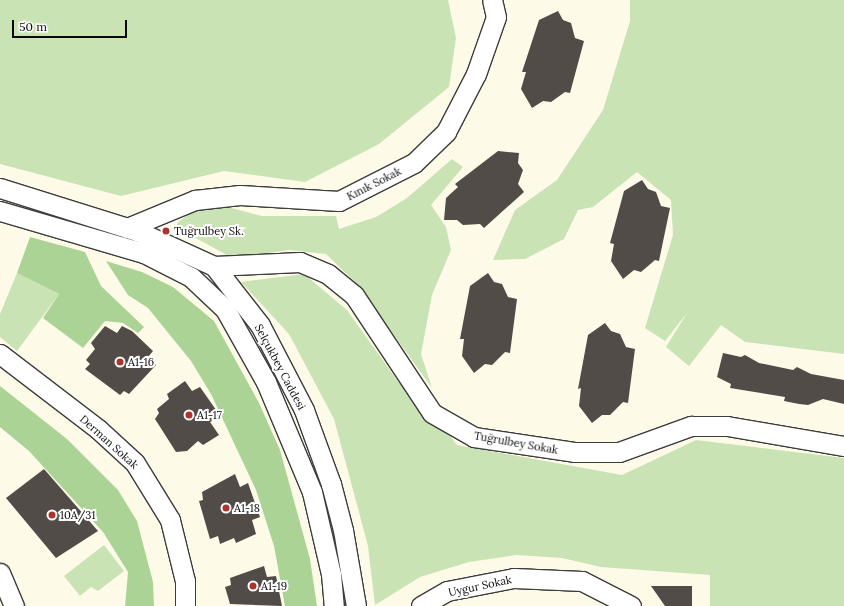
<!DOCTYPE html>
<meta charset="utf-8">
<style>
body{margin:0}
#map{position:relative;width:844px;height:606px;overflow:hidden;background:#fdfbe8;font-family:Lora,serif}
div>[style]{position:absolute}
.green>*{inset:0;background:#c9e3b5}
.forest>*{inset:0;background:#acd396}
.building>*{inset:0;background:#514c47}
.roads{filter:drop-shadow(1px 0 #3c3c3c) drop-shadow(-1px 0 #3c3c3c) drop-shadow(0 1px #3c3c3c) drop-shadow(0 -1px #3c3c3c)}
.minor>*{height:19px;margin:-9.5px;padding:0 9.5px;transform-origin:9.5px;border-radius:9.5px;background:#fff}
.dots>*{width:11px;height:11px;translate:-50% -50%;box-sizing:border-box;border:2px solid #fff;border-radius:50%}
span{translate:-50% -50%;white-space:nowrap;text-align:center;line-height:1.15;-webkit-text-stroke:4px #fff;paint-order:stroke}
.street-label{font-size:11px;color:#090909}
.poi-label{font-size:11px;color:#090909}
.left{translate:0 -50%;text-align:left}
.scale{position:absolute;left:12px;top:20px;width:115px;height:18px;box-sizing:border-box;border:2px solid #090909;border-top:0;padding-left:5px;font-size:12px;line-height:14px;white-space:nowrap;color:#090909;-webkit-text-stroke:3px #fff;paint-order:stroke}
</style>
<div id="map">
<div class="green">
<div style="clip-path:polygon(0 0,448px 0,456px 38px,449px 87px,379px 144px,305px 182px,224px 171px,121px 196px,0 164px)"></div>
<div style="clip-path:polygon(630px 0,844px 0,844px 354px,745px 342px,721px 325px,689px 366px,666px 347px,687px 313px,665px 341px,645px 328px,673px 235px,671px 200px,637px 172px,593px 207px,578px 210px,564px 239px,525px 259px,493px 260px,515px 210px,557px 180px,603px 110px,630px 21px)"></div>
<div style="clip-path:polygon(452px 159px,463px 167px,431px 205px,446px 227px,451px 250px,432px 295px,421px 354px,432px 388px,359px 286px,326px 254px,289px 250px,232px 258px,176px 227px,178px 222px,198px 208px,220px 205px,262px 216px,336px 216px,339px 229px,376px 217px,407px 198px)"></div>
<div style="clip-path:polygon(17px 273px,59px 294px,17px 351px,0 337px,0 314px)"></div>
<div style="clip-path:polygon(304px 274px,347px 310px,399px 383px,402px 371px,457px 445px,622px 475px,696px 440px,844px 458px,844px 606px,710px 606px,710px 575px,601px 567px,562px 558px,516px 555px,469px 562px,420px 577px,375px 605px,368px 546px,334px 419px,289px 334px,241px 282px)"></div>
<div style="clip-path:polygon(104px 545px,124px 571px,98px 591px,91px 587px,80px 596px,64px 576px)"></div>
</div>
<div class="forest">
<div style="clip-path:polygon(30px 237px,85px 252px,101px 286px,144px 327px,138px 333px,123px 323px,105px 321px,83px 348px,43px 318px,59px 294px,17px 273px)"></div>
<div style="clip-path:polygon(106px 261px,142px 272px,173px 287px,214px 321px,259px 403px,280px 450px,310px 559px,317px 606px,285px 606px,274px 546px,256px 490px,211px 394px,191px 361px,148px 308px,128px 295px)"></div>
<div style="clip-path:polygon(0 386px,67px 439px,118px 490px,137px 521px,153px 582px,154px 606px,125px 606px,128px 572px,103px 532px,29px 451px,0 427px)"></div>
</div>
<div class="building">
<div style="clip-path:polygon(558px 11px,563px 20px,571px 23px,575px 38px,584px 41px,570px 93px,565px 92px,551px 102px,543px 101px,532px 108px,521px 89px,526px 72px,522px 72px,539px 20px)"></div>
<div style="clip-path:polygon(498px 151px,519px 153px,518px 163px,523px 170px,518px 184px,524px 192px,484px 228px,480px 224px,463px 225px,457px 220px,444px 220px,446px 198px,458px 187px,455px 184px)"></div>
<div style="clip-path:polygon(642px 180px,648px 189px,656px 192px,661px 206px,670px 208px,659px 261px,655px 260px,641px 272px,634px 270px,623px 279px,611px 261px,614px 244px,610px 243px,624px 191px)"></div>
<div style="clip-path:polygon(488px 273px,494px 282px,502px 284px,508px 297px,517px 299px,510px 353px,505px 352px,492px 365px,485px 364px,474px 373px,462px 356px,464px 339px,460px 339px,470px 286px)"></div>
<div style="clip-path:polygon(605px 323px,611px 331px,620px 334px,626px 347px,635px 349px,628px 403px,623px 402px,610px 415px,602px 415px,592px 423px,579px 406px,581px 388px,578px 389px,588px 335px)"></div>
<div style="clip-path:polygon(105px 326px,117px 333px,122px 326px,132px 331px,153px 351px,148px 357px,156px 365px,129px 394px,124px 391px,120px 395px,85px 369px,90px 364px,86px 360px,95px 349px,91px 343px)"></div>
<div style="clip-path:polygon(723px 353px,741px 357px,745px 355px,759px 363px,793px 370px,797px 367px,811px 374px,844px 380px,844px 404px,823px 399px,808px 405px,799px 404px,784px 401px,785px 397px,730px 388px,731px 384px,717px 377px)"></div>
<div style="clip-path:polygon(185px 381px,192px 391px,200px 387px,221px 417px,210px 422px,219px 435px,203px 445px,198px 441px,187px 451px,176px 452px,155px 419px,159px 413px,157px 409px,169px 399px,167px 394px)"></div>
<div style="clip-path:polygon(44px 469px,98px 531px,56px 558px,6px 498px)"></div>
<div style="clip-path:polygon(235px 474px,240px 487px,248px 483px,260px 517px,252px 520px,256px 534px,236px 543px,234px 538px,220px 544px,218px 536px,210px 539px,199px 501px,203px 500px,202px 492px)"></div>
<div style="clip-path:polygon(264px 566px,267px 577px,276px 576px,282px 606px,230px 604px,225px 587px,231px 585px,230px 578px)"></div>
<div style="clip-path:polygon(651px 586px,692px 586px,692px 606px,665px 606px)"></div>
</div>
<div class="roads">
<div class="minor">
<div style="left:0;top:188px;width:144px;rotate:17.4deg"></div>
<div style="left:137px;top:231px;width:85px;rotate:24.4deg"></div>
<div style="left:214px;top:266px;width:75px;rotate:52.1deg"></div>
<div style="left:260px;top:325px;width:96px;rotate:62.6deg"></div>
<div style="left:304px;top:410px;width:79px;rotate:70deg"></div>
<div style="left:331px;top:484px;width:48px;rotate:75.4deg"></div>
<div style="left:343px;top:530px;width:77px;rotate:80.3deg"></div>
<div style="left:0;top:211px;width:150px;rotate:16.3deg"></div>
<div style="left:144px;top:253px;width:53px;rotate:27.1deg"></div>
<div style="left:191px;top:277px;width:47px;rotate:43.3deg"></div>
<div style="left:225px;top:309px;width:84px;rotate:60.7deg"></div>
<div style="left:266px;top:382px;width:119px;rotate:67.3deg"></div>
<div style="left:312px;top:492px;width:84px;rotate:77deg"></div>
<div style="left:331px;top:574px;width:32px;rotate:85deg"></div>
<div style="left:127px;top:228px;width:74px;rotate:-22.4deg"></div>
<div style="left:195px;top:200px;width:45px;rotate:-6.3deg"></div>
<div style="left:240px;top:195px;width:99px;rotate:3.5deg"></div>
<div style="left:339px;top:201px;width:84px;rotate:-26.9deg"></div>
<div style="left:414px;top:163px;width:45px;rotate:-44.1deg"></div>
<div style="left:446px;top:132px;width:65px;rotate:-62.7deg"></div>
<div style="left:476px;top:74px;width:60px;rotate:-70.7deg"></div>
<div style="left:496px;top:17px;width:17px;rotate:-103deg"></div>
<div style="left:214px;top:266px;width:86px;rotate:-2.7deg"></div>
<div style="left:300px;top:262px;width:30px;rotate:23deg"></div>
<div style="left:328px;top:274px;width:33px;rotate:39deg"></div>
<div style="left:354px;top:295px;width:141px;rotate:56.5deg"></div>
<div style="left:432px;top:413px;width:48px;rotate:29.7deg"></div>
<div style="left:474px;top:437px;width:101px;rotate:8.5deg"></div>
<div style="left:574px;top:452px;width:45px"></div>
<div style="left:619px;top:452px;width:77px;rotate:-19.9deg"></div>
<div style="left:691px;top:426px;width:36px"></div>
<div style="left:727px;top:426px;width:119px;rotate:9.7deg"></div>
<div style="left:0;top:354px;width:123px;rotate:37.4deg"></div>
<div style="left:98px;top:429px;width:50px;rotate:42.6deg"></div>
<div style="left:135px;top:463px;width:67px;rotate:58.4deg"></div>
<div style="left:170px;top:520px;width:63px;rotate:76.2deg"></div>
<div style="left:185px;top:581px;width:25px;rotate:90deg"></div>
<div style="left:0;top:573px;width:36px;rotate:67deg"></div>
<div style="left:421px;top:606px;width:30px;rotate:-30deg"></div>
<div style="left:447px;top:591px;width:68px;rotate:-11deg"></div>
<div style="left:514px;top:578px;width:68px;rotate:2.5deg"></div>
<div style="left:582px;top:581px;width:55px;rotate:27deg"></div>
</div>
</div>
<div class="dots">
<div style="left:166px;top:231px;background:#ac342f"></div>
<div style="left:120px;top:362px;background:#ac342f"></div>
<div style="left:189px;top:415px;background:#ac342f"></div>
<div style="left:226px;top:508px;background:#ac342f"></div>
<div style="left:52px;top:515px;background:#ac342f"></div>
<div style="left:253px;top:586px;background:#ac342f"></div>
</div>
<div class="street-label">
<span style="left:374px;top:184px;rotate:-27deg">Kınık Sokak</span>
<span style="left:280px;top:367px;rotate:62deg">Selçukbey Caddesi</span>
<span style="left:109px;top:442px;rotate:42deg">Derman Sokak</span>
<span style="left:516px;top:443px;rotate:10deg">Tuğrulbey Sokak</span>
<span style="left:480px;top:586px;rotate:-12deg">Uygur Sokak</span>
</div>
<div class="poi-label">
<span class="left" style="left:174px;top:231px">Tuğrulbey Sk.</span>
<span class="left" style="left:128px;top:362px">A1-16</span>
<span class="left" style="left:197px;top:415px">A1-17</span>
<span class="left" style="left:234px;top:508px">A1-18</span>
<span class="left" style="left:60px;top:515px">10A/31</span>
<span class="left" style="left:261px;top:586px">A1-19</span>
</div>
<div class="scale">50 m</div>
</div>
